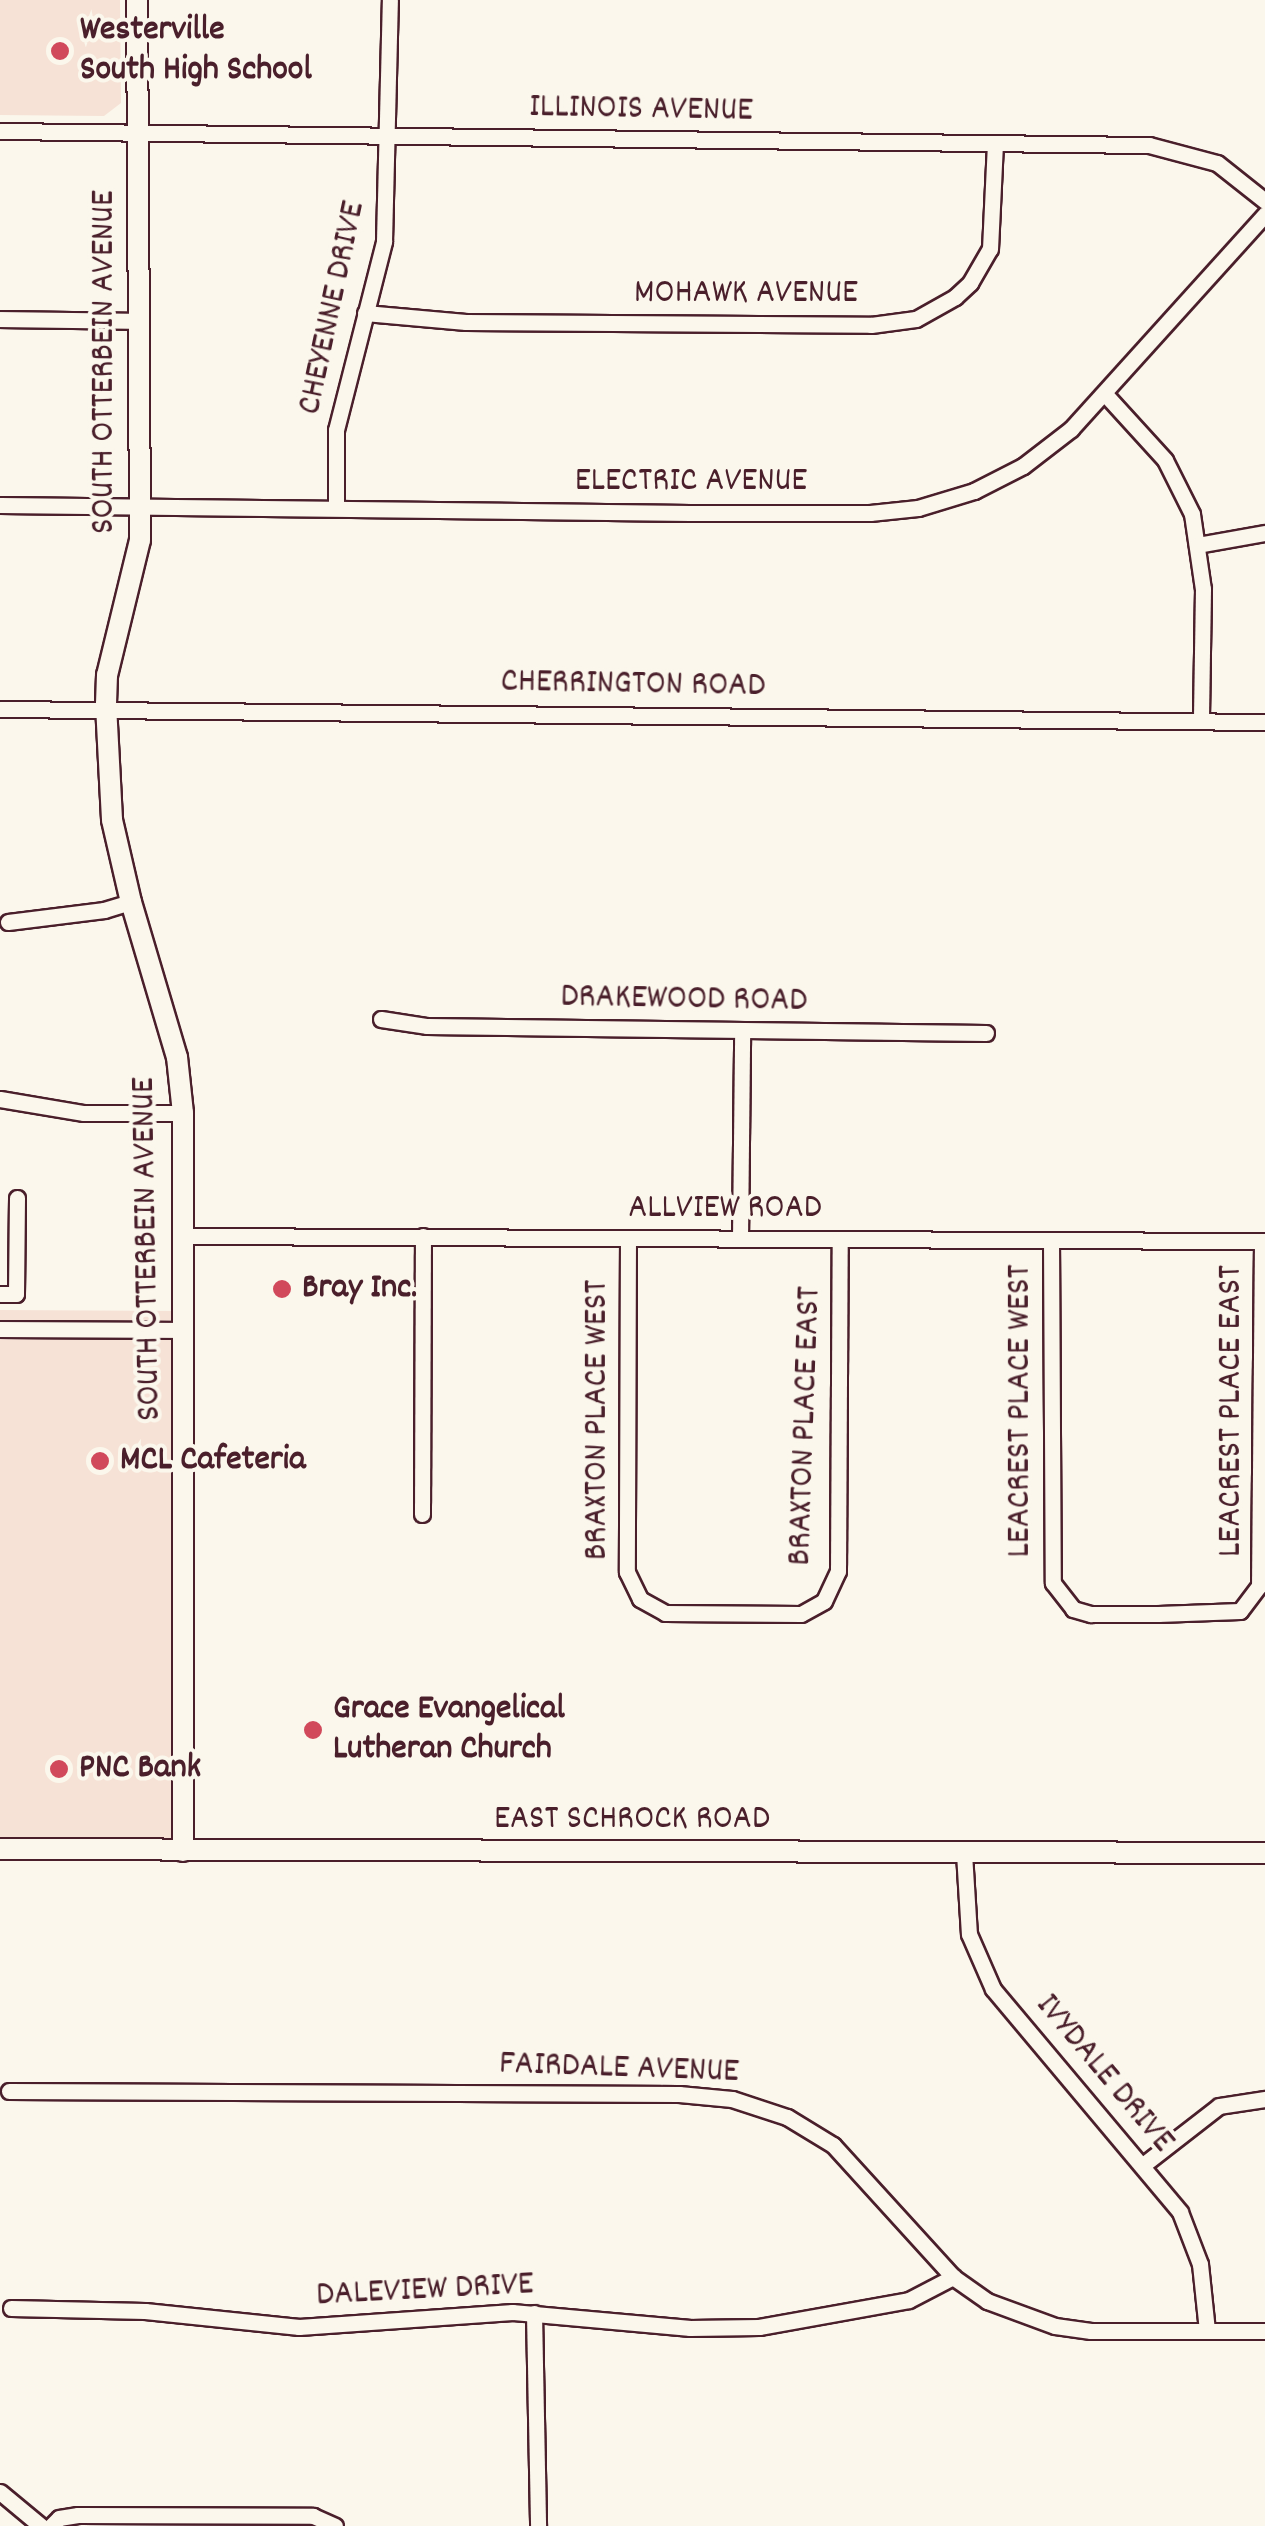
<!DOCTYPE html>
<style>
body{margin:0}
#map{position:relative;width:1265px;height:2526px;overflow:hidden;background:#fbf7ec;font-family:Dekko,sans-serif}
div>[style]{position:absolute}
.built>*{inset:0;background:#f6e2d6}
.roads{filter:drop-shadow(2px 0 #4a1f2b) drop-shadow(-2px 0 #4a1f2b) drop-shadow(0 2px #4a1f2b) drop-shadow(0 -2px #4a1f2b)}
.street>*{height:15px;margin:-7.5px;padding:0 7.5px;transform-origin:7.5px;border-radius:7.5px;background:#fbf7ec}
.secondary>*{height:20px;margin:-10px;padding:0 10px;transform-origin:10px;border-radius:10px;background:#fbf7ec}
.dots>*{width:28px;height:28px;translate:-50% -50%;box-sizing:border-box;border:5px solid #fbf7ec;border-radius:50%}
span{translate:-50% -50%;white-space:nowrap;text-align:center;line-height:1.15;-webkit-text-stroke:8px #fbf7ec;paint-order:stroke}
.poi-label{font-size:35px;color:#4a1f2b;font-weight:700}
.left{translate:0 -50%;text-align:left}
.street-label{font-size:35px;color:#4a1f2b}
</style>
<div id="map">
<div class="built">
<div style="clip-path:polygon(0 0,120px 0,121px 103px,104px 116px,0 115px)"></div>
<div style="clip-path:polygon(0 1310px,184px 1311px,183px 1851px,0 1849px)"></div>
</div>
<div class="roads">
<div class="street">
<div style="left:0;top:131px;width:1149px;rotate:0.7deg"></div>
<div style="left:1149px;top:145px;width:70px;rotate:14.8deg"></div>
<div style="left:1217px;top:163px;width:61px;rotate:38.4deg"></div>
<div style="left:365px;top:313px;width:101px;rotate:5.1deg"></div>
<div style="left:466px;top:322px;width:405px;rotate:0.4deg"></div>
<div style="left:871px;top:325px;width:45px;rotate:-7.6deg"></div>
<div style="left:916px;top:319px;width:45px;rotate:-29.4deg"></div>
<div style="left:955px;top:297px;width:21px;rotate:-43deg"></div>
<div style="left:970px;top:283px;width:39px;rotate:-60deg"></div>
<div style="left:990px;top:249px;width:105px;rotate:-87.3deg"></div>
<div style="left:0;top:319px;width:139px;rotate:0.8deg"></div>
<div style="left:1105px;top:394px;width:89px;rotate:47.7deg"></div>
<div style="left:1165px;top:460px;width:60px;rotate:63.4deg"></div>
<div style="left:1192px;top:514px;width:76px;rotate:81.7deg"></div>
<div style="left:1203px;top:589px;width:132px;rotate:90.9deg"></div>
<div style="left:0;top:505px;width:690px;rotate:0.66deg"></div>
<div style="left:690px;top:513px;width:180px"></div>
<div style="left:870px;top:513px;width:48px;rotate:-5.9deg"></div>
<div style="left:918px;top:508px;width:59px;rotate:-16.9deg"></div>
<div style="left:974px;top:491px;width:55px;rotate:-27deg"></div>
<div style="left:1023px;top:466px;width:61px;rotate:-37.6deg"></div>
<div style="left:1071px;top:429px;width:290px;rotate:-47.9deg"></div>
<div style="left:336px;top:508px;width:78px;rotate:-90deg"></div>
<div style="left:336px;top:430px;width:195px;rotate:-75.7deg"></div>
<div style="left:384px;top:241px;width:241px;rotate:-88.6deg"></div>
<div style="left:1197px;top:545px;width:69px;rotate:-10deg"></div>
<div style="left:0;top:709px;width:1265px;rotate:0.59deg"></div>
<div style="left:8px;top:922px;width:97px;rotate:-7.1deg"></div>
<div style="left:104px;top:910px;width:28px;rotate:-17deg"></div>
<div style="left:381px;top:1019px;width:47px;rotate:8.7deg"></div>
<div style="left:427px;top:1026px;width:559px;rotate:0.72deg"></div>
<div style="left:0;top:1099px;width:85px;rotate:9.5deg"></div>
<div style="left:84px;top:1113px;width:99px"></div>
<div style="left:185px;top:1236px;width:1080px;rotate:0.27deg"></div>
<div style="left:628px;top:1238px;width:334px;rotate:90.2deg"></div>
<div style="left:627px;top:1572px;width:30px;rotate:64deg"></div>
<div style="left:640px;top:1599px;width:29px;rotate:29deg"></div>
<div style="left:665px;top:1613px;width:136px;rotate:0.4deg"></div>
<div style="left:801px;top:1614px;width:26px;rotate:-29deg"></div>
<div style="left:824px;top:1601px;width:33px;rotate:-65deg"></div>
<div style="left:838px;top:1571px;width:331px;rotate:-89.7deg"></div>
<div style="left:740px;top:1239px;width:208px;rotate:-89.4deg"></div>
<div style="left:1051px;top:1240px;width:343px;rotate:89.7deg"></div>
<div style="left:1053px;top:1583px;width:33px;rotate:52deg"></div>
<div style="left:1073px;top:1609px;width:19px;rotate:16deg"></div>
<div style="left:1091px;top:1614px;width:67px"></div>
<div style="left:1158px;top:1614px;width:82px;rotate:-2.1deg"></div>
<div style="left:1240px;top:1611px;width:31px;rotate:-53deg"></div>
<div style="left:1259px;top:1586px;width:345px;rotate:-89.5deg"></div>
<div style="left:0;top:1294px;width:16px"></div>
<div style="left:16px;top:1294px;width:96px;rotate:-89.4deg"></div>
<div style="left:0;top:1329px;width:183px;rotate:0.3deg"></div>
<div style="left:422px;top:1514px;width:278px;rotate:-89.8deg"></div>
<div style="left:964px;top:1853px;width:81px;rotate:86.5deg"></div>
<div style="left:969px;top:1934px;width:60px;rotate:66.4deg"></div>
<div style="left:993px;top:1989px;width:291px;rotate:50deg"></div>
<div style="left:1180px;top:2212px;width:56px;rotate:69deg"></div>
<div style="left:1200px;top:2264px;width:67px;rotate:84deg"></div>
<div style="left:9px;top:2091px;width:670px;rotate:0.26deg"></div>
<div style="left:679px;top:2094px;width:53px;rotate:5.4deg"></div>
<div style="left:732px;top:2099px;width:58px;rotate:18.1deg"></div>
<div style="left:787px;top:2117px;width:54px;rotate:31.3deg"></div>
<div style="left:833px;top:2145px;width:178px;rotate:47.7deg"></div>
<div style="left:953px;top:2277px;width:42px;rotate:35.2deg"></div>
<div style="left:987px;top:2301px;width:72px;rotate:20.2deg"></div>
<div style="left:1055px;top:2326px;width:36px;rotate:8deg"></div>
<div style="left:1091px;top:2331px;width:174px"></div>
<div style="left:1143px;top:2165px;width:96px;rotate:-37.8deg"></div>
<div style="left:1219px;top:2106px;width:47px;rotate:-8.7deg"></div>
<div style="left:11px;top:2308px;width:134px;rotate:1.3deg"></div>
<div style="left:145px;top:2311px;width:155px;rotate:5.9deg"></div>
<div style="left:299px;top:2327px;width:214px;rotate:-4deg"></div>
<div style="left:512px;top:2312px;width:179px;rotate:5.1deg"></div>
<div style="left:690px;top:2328px;width:69px;rotate:-0.8deg"></div>
<div style="left:759px;top:2327px;width:152px;rotate:-10.2deg"></div>
<div style="left:909px;top:2300px;width:50px;rotate:-27.6deg"></div>
<div style="left:534px;top:2313px;width:213px;rotate:88.9deg"></div>
<div style="left:0;top:2492px;width:53px;rotate:39.7deg"></div>
<div style="left:51px;top:2526px;width:11px;rotate:-45deg"></div>
<div style="left:59px;top:2518px;width:19px;rotate:-9deg"></div>
<div style="left:78px;top:2515px;width:235px;rotate:0.2deg"></div>
<div style="left:313px;top:2516px;width:24px;rotate:24deg"></div>
</div>
<div class="secondary">
<div style="left:137px;top:0;width:540px;rotate:89.68deg"></div>
<div style="left:140px;top:540px;width:139px;rotate:103.7deg"></div>
<div style="left:107px;top:675px;width:30px;rotate:92deg"></div>
<div style="left:106px;top:705px;width:115px;rotate:87deg"></div>
<div style="left:112px;top:820px;width:84px;rotate:77deg"></div>
<div style="left:131px;top:902px;width:162px;rotate:73.5deg"></div>
<div style="left:177px;top:1057px;width:56px;rotate:83.9deg"></div>
<div style="left:183px;top:1113px;width:738px;rotate:90deg"></div>
<div style="left:0;top:1849px;width:1265px;rotate:0.18deg"></div>
</div>
</div>
<div class="dots">
<div style="left:60px;top:51px;background:#d1495b"></div>
<div style="left:282px;top:1289px;background:#d1495b"></div>
<div style="left:100px;top:1461px;background:#d1495b"></div>
<div style="left:313px;top:1730px;background:#d1495b"></div>
<div style="left:59px;top:1769px;background:#d1495b"></div>
</div>
<div class="poi-label">
<span class="left" style="left:80px;top:51px">Westerville<br>South High School</span>
<span class="left" style="left:302px;top:1289px">Bray Inc.</span>
<span class="left" style="left:120px;top:1461px">MCL Cafeteria</span>
<span class="left" style="left:333px;top:1730px">Grace Evangelical<br>Lutheran Church</span>
<span class="left" style="left:79px;top:1769px">PNC Bank</span>
</div>
<div class="street-label">
<span style="left:641px;top:110px;rotate:1deg">ILLINOIS AVENUE</span>
<span style="left:746px;top:294px">MOHAWK AVENUE</span>
<span style="left:333px;top:308px;rotate:-78deg">CHEYENNE DRIVE</span>
<span style="left:105px;top:362px;rotate:-90deg">SOUTH OTTERBEIN AVENUE</span>
<span style="left:691px;top:482px">ELECTRIC AVENUE</span>
<span style="left:633px;top:685px;rotate:1deg">CHERRINGTON ROAD</span>
<span style="left:684px;top:1000px;rotate:1deg">DRAKEWOOD ROAD</span>
<span style="left:725px;top:1209px">ALLVIEW ROAD</span>
<span style="left:148px;top:1249px;rotate:-91deg">SOUTH OTTERBEIN AVENUE</span>
<span style="left:1021px;top:1411px;rotate:-90deg">LEACREST PLACE WEST</span>
<span style="left:1232px;top:1411px;rotate:-90deg">LEACREST PLACE EAST</span>
<span style="left:598px;top:1420px;rotate:-90deg">BRAXTON PLACE WEST</span>
<span style="left:806px;top:1426px;rotate:-88deg">BRAXTON PLACE EAST</span>
<span style="left:632px;top:1820px">EAST SCHROCK ROAD</span>
<span style="left:619px;top:2069px;rotate:2deg">FAIRDALE AVENUE</span>
<span style="left:1104px;top:2074px;rotate:50deg">IVYDALE DRIVE</span>
<span style="left:425px;top:2291px;rotate:-3deg">DALEVIEW DRIVE</span>
</div>
</div>
